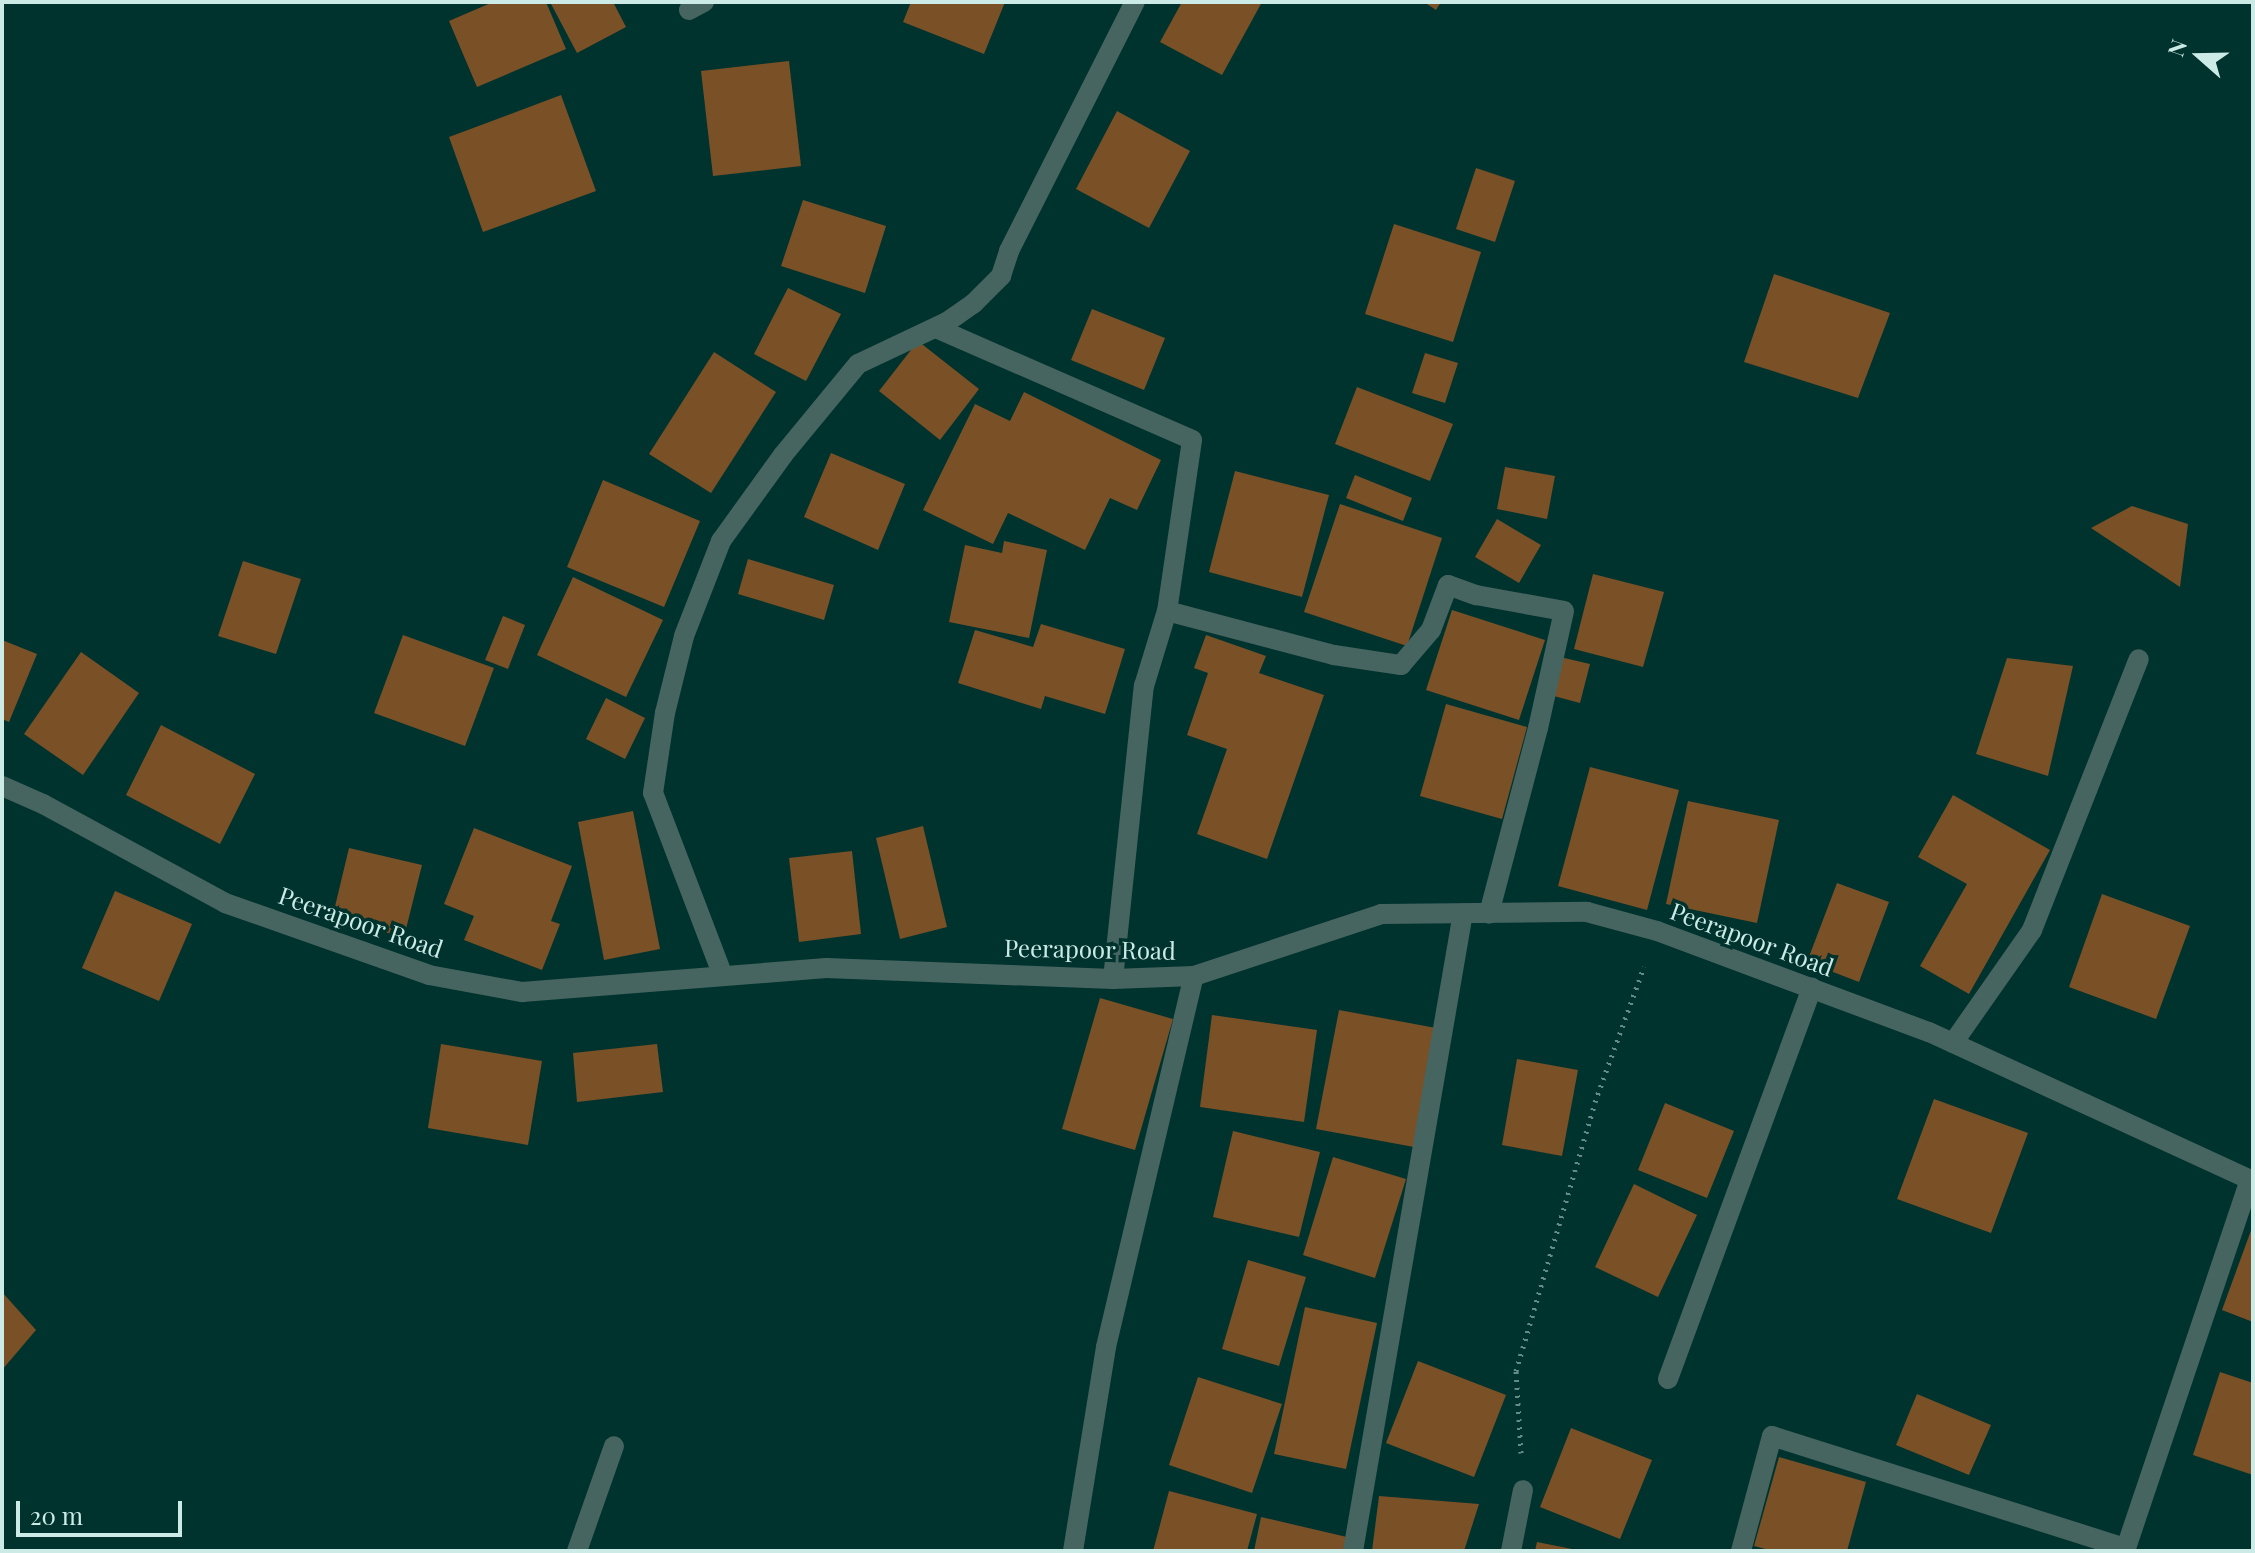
<!DOCTYPE html>
<style>
body{margin:0}
#map{position:relative;width:2255px;height:1553px;overflow:hidden;background:#00332e;font-family:"Playfair Display",serif}
div>[style]{position:absolute}
.building>*{inset:0;background:#7a5026}
.path>*{height:5px;margin-top:-2.5px;transform-origin:0;background:repeating-linear-gradient(90deg,#658d88 0 2px,transparent 0 8px)}
.minor>*{height:20px;margin:-10px;padding:0 10px;transform-origin:10px;border-radius:10px;background:#476560}
span{translate:-50% -50%;white-space:nowrap;text-align:center;line-height:1.15;-webkit-text-stroke:7px #00332e;paint-order:stroke}
.street-label{font-size:24px;color:#cdebe6}
.frame{position:absolute;inset:0;border:4px solid #cdebe6;pointer-events:none}
.north{position:absolute;left:2159px;top:16px;width:80px;height:80px;-webkit-text-stroke:6px #00332e;paint-order:stroke;rotate:290deg;font-size:22px;font-weight:700;line-height:32px;text-align:center;color:#cdebe6}
.north::after{content:'';display:block;margin:auto;width:28px;height:36px;background:#cdebe6;clip-path:polygon(50% 0,100% 100%,50% 72%,0 100%)}
.scale{position:absolute;left:16px;top:1501px;width:166px;height:36px;box-sizing:border-box;border:4px solid #cdebe6;border-top:0;padding-left:10px;font-size:24px;line-height:28px;white-space:nowrap;color:#cdebe6;-webkit-text-stroke:6px #00332e;paint-order:stroke}
</style>
<div id="map">
<div class="building">
<div style="clip-path:polygon(493px 2px,546px 2px,566px 49px,477px 87px,449px 21px)"></div>
<div style="clip-path:polygon(550px 2px,613px 2px,626px 27px,577px 53px)"></div>
<div style="clip-path:polygon(911px 2px,1005px 2px,984px 54px,903px 22px)"></div>
<div style="clip-path:polygon(1182px 2px,1262px 2px,1222px 75px,1160px 42px)"></div>
<div style="clip-path:polygon(1424px 2px,1441px 2px,1436px 10px)"></div>
<div style="clip-path:polygon(789px 61px,801px 166px,713px 176px,701px 71px)"></div>
<div style="clip-path:polygon(561px 95px,596px 191px,483px 232px,449px 137px)"></div>
<div style="clip-path:polygon(1117px 111px,1190px 151px,1149px 228px,1076px 189px)"></div>
<div style="clip-path:polygon(1476px 168px,1515px 181px,1495px 242px,1456px 229px)"></div>
<div style="clip-path:polygon(803px 200px,886px 226px,865px 293px,781px 266px)"></div>
<div style="clip-path:polygon(1394px 224px,1481px 252px,1453px 342px,1365px 314px)"></div>
<div style="clip-path:polygon(1774px 274px,1890px 313px,1858px 398px,1744px 362px)"></div>
<div style="clip-path:polygon(788px 288px,841px 314px,806px 381px,754px 354px)"></div>
<div style="clip-path:polygon(1092px 309px,1165px 338px,1144px 390px,1071px 360px)"></div>
<div style="clip-path:polygon(918px 341px,979px 389px,940px 440px,879px 391px)"></div>
<div style="clip-path:polygon(714px 352px,776px 392px,711px 493px,649px 454px)"></div>
<div style="clip-path:polygon(1425px 353px,1458px 363px,1445px 403px,1412px 393px)"></div>
<div style="clip-path:polygon(1357px 387px,1453px 424px,1430px 481px,1335px 444px)"></div>
<div style="clip-path:polygon(1024px 392px,1161px 460px,1137px 510px,1110px 498px,1085px 550px,1008px 513px,993px 544px,923px 510px,975px 404px,1010px 421px)"></div>
<div style="clip-path:polygon(831px 453px,905px 484px,878px 550px,804px 517px)"></div>
<div style="clip-path:polygon(1505px 467px,1555px 476px,1547px 519px,1497px 509px)"></div>
<div style="clip-path:polygon(1235px 471px,1329px 495px,1302px 597px,1209px 572px)"></div>
<div style="clip-path:polygon(1355px 475px,1412px 498px,1403px 521px,1346px 498px)"></div>
<div style="clip-path:polygon(603px 480px,700px 521px,664px 607px,567px 567px)"></div>
<div style="clip-path:polygon(1340px 504px,1442px 538px,1407px 646px,1304px 612px)"></div>
<div style="clip-path:polygon(2132px 506px,2188px 524px,2180px 587px,2091px 528px)"></div>
<div style="clip-path:polygon(1497px 519px,1541px 545px,1519px 583px,1475px 557px)"></div>
<div style="clip-path:polygon(1004px 541px,1047px 550px,1029px 638px,949px 622px,965px 545px,1002px 553px)"></div>
<div style="clip-path:polygon(748px 559px,834px 585px,824px 620px,738px 594px)"></div>
<div style="clip-path:polygon(243px 561px,301px 579px,276px 654px,218px 636px)"></div>
<div style="clip-path:polygon(1593px 574px,1664px 592px,1643px 667px,1574px 649px)"></div>
<div style="clip-path:polygon(573px 577px,663px 620px,626px 697px,537px 655px)"></div>
<div style="clip-path:polygon(1452px 610px,1545px 640px,1519px 720px,1426px 690px)"></div>
<div style="clip-path:polygon(503px 616px,525px 625px,508px 669px,485px 660px)"></div>
<div style="clip-path:polygon(1041px 624px,1125px 649px,1105px 714px,1045px 696px,1041px 709px,958px 683px,975px 630px,1033px 647px)"></div>
<div style="clip-path:polygon(403px 635px,494px 668px,465px 746px,374px 713px)"></div>
<div style="clip-path:polygon(1206px 635px,1266px 656px,1259px 673px,1324px 695px,1267px 859px,1197px 834px,1227px 749px,1187px 735px,1208px 673px,1194px 668px)"></div>
<div style="clip-path:polygon(2px 640px,37px 654px,9px 722px,2px 719px)"></div>
<div style="clip-path:polygon(81px 652px,139px 693px,83px 775px,24px 734px)"></div>
<div style="clip-path:polygon(1560px 657px,1590px 664px,1580px 703px,1550px 695px)"></div>
<div style="clip-path:polygon(2007px 658px,2073px 666px,2048px 776px,1976px 754px)"></div>
<div style="clip-path:polygon(606px 698px,645px 718px,625px 759px,586px 739px)"></div>
<div style="clip-path:polygon(1446px 704px,1527px 727px,1502px 819px,1420px 796px)"></div>
<div style="clip-path:polygon(161px 725px,255px 774px,220px 844px,126px 795px)"></div>
<div style="clip-path:polygon(1590px 767px,1679px 790px,1647px 910px,1558px 886px)"></div>
<div style="clip-path:polygon(1953px 795px,2050px 850px,1969px 994px,1920px 966px,1967px 884px,1918px 857px)"></div>
<div style="clip-path:polygon(1688px 801px,1779px 820px,1757px 923px,1666px 904px)"></div>
<div style="clip-path:polygon(633px 811px,660px 949px,604px 960px,578px 822px)"></div>
<div style="clip-path:polygon(923px 826px,947px 927px,900px 939px,876px 838px)"></div>
<div style="clip-path:polygon(474px 828px,572px 866px,551px 921px,560px 924px,542px 970px,464px 940px,474px 916px,444px 904px)"></div>
<div style="clip-path:polygon(349px 848px,422px 865px,404px 937px,332px 919px)"></div>
<div style="clip-path:polygon(852px 851px,861px 934px,799px 942px,789px 858px)"></div>
<div style="clip-path:polygon(1837px 883px,1889px 902px,1859px 982px,1807px 962px)"></div>
<div style="clip-path:polygon(115px 891px,192px 924px,159px 1001px,82px 968px)"></div>
<div style="clip-path:polygon(2102px 894px,2190px 926px,2156px 1019px,2069px 987px)"></div>
<div style="clip-path:polygon(1100px 998px,1173px 1019px,1135px 1150px,1062px 1129px)"></div>
<div style="clip-path:polygon(1339px 1010px,1436px 1028px,1414px 1147px,1316px 1129px)"></div>
<div style="clip-path:polygon(1212px 1015px,1317px 1030px,1304px 1122px,1200px 1107px)"></div>
<div style="clip-path:polygon(441px 1044px,542px 1061px,528px 1145px,428px 1128px)"></div>
<div style="clip-path:polygon(657px 1044px,663px 1092px,577px 1102px,573px 1053px)"></div>
<div style="clip-path:polygon(1517px 1059px,1578px 1070px,1562px 1156px,1502px 1145px)"></div>
<div style="clip-path:polygon(1934px 1099px,2028px 1133px,1991px 1233px,1897px 1199px)"></div>
<div style="clip-path:polygon(1665px 1103px,1734px 1131px,1707px 1198px,1638px 1170px)"></div>
<div style="clip-path:polygon(1233px 1131px,1320px 1152px,1299px 1237px,1213px 1217px)"></div>
<div style="clip-path:polygon(1333px 1157px,1406px 1179px,1375px 1278px,1303px 1255px)"></div>
<div style="clip-path:polygon(1634px 1184px,1697px 1215px,1658px 1297px,1595px 1267px)"></div>
<div style="clip-path:polygon(2253px 1225px,2253px 1322px,2222px 1310px)"></div>
<div style="clip-path:polygon(1248px 1260px,1306px 1277px,1279px 1366px,1222px 1349px)"></div>
<div style="clip-path:polygon(2px 1292px,36px 1330px,2px 1370px)"></div>
<div style="clip-path:polygon(1305px 1307px,1377px 1323px,1346px 1469px,1274px 1454px)"></div>
<div style="clip-path:polygon(1418px 1361px,1506px 1395px,1474px 1477px,1386px 1443px)"></div>
<div style="clip-path:polygon(2220px 1372px,2253px 1383px,2253px 1475px,2193px 1455px)"></div>
<div style="clip-path:polygon(1198px 1377px,1282px 1404px,1252px 1493px,1169px 1465px)"></div>
<div style="clip-path:polygon(1917px 1394px,1991px 1425px,1969px 1475px,1896px 1445px)"></div>
<div style="clip-path:polygon(1571px 1428px,1652px 1460px,1620px 1539px,1540px 1507px)"></div>
<div style="clip-path:polygon(1779px 1457px,1866px 1482px,1847px 1551px,1773px 1551px,1754px 1546px)"></div>
<div style="clip-path:polygon(1169px 1491px,1257px 1514px,1247px 1551px,1153px 1551px)"></div>
<div style="clip-path:polygon(1379px 1496px,1479px 1504px,1464px 1551px,1372px 1551px)"></div>
<div style="clip-path:polygon(1261px 1517px,1347px 1537px,1344px 1551px,1254px 1551px)"></div>
<div style="clip-path:polygon(1537px 1542px,1577px 1550px,1576px 1551px,1535px 1551px)"></div>
</div>
<div class="path">
<div style="left:1521px;top:1453px;width:82px;rotate:-93.5deg"></div>
<div style="left:1516px;top:1371px;width:280px;rotate:-73.6deg"></div>
<div style="left:1595px;top:1102px;width:144px;rotate:-70.1deg"></div>
</div>
<div class="minor">
<div style="left:689px;top:10px;width:17px;rotate:-28deg"></div>
<div style="left:936px;top:328px;width:279px;rotate:23.6deg"></div>
<div style="left:1192px;top:440px;width:173px;rotate:98.3deg"></div>
<div style="left:2px;top:786px;width:45px;rotate:23.7deg"></div>
<div style="left:43px;top:804px;width:207px;rotate:28.5deg"></div>
<div style="left:225px;top:903px;width:216px;rotate:19.4deg"></div>
<div style="left:429px;top:975px;width:95px;rotate:10.4deg"></div>
<div style="left:522px;top:992px;width:305px;rotate:-4.5deg"></div>
<div style="left:826px;top:968px;width:287px;rotate:2.2deg"></div>
<div style="left:1113px;top:979px;width:81px;rotate:-2.1deg"></div>
<div style="left:1194px;top:976px;width:197px;rotate:-18.3deg"></div>
<div style="left:1381px;top:914px;width:206px;rotate:-0.6deg"></div>
<div style="left:1587px;top:912px;width:73px;rotate:15.2deg"></div>
<div style="left:1657px;top:931px;width:290px;rotate:20.4deg"></div>
<div style="left:1929px;top:1032px;width:357px;rotate:24.7deg"></div>
<div style="left:723px;top:976px;width:196px;rotate:-110.9deg"></div>
<div style="left:653px;top:793px;width:81px;rotate:-81.5deg"></div>
<div style="left:665px;top:713px;width:79px;rotate:-76.1deg"></div>
<div style="left:684px;top:636px;width:102px;rotate:-68.7deg"></div>
<div style="left:721px;top:541px;width:106px;rotate:-54.2deg"></div>
<div style="left:783px;top:455px;width:118px;rotate:-50.5deg"></div>
<div style="left:858px;top:364px;width:98px;rotate:-25.3deg"></div>
<div style="left:947px;top:322px;width:32px;rotate:-35deg"></div>
<div style="left:973px;top:304px;width:40px;rotate:-45deg"></div>
<div style="left:1001px;top:276px;width:26px;rotate:-72deg"></div>
<div style="left:1009px;top:251px;width:279px;rotate:-63.2deg"></div>
<div style="left:1113px;top:979px;width:295px;rotate:-84deg"></div>
<div style="left:1144px;top:686px;width:78px;rotate:-73deg"></div>
<div style="left:1167px;top:611px;width:173px;rotate:14.8deg"></div>
<div style="left:1334px;top:655px;width:68px;rotate:8.5deg"></div>
<div style="left:1401px;top:665px;width:46px;rotate:-49.4deg"></div>
<div style="left:1431px;top:630px;width:48px;rotate:-69.3deg"></div>
<div style="left:1448px;top:585px;width:30px;rotate:20deg"></div>
<div style="left:1476px;top:595px;width:89px;rotate:10.3deg"></div>
<div style="left:1564px;top:611px;width:120px;rotate:102.5deg"></div>
<div style="left:1538px;top:728px;width:192px;rotate:104.8deg"></div>
<div style="left:1953px;top:1043px;width:138px;rotate:-55deg"></div>
<div style="left:2032px;top:930px;width:291px;rotate:-68.5deg"></div>
<div style="left:1668px;top:1379px;width:417px;rotate:-69.8deg"></div>
<div style="left:577px;top:1551px;width:111px;rotate:-70.6deg"></div>
<div style="left:1073px;top:1551px;width:207px;rotate:-80.8deg"></div>
<div style="left:1106px;top:1347px;width:381px;rotate:-76.7deg"></div>
<div style="left:1353px;top:1551px;width:647px;rotate:-80.22deg"></div>
<div style="left:1511px;top:1551px;width:62px;rotate:-78.9deg"></div>
<div style="left:1741px;top:1551px;width:119px;rotate:-74.9deg"></div>
<div style="left:1772px;top:1436px;width:371px;rotate:17.6deg"></div>
<div style="left:2125px;top:1551px;width:391px;rotate:-71.4deg"></div>
</div>
<div class="street-label">
<span style="left:361px;top:922px;rotate:19deg">Peerapoor Road</span>
<span style="left:1752px;top:939px;rotate:20deg">Peerapoor Road</span>
<span style="left:1090px;top:949px;rotate:1deg">Peerapoor Road</span>
</div>
<div class="frame"></div>
<div class="north">N</div>
<div class="scale">20 m</div>
</div>
